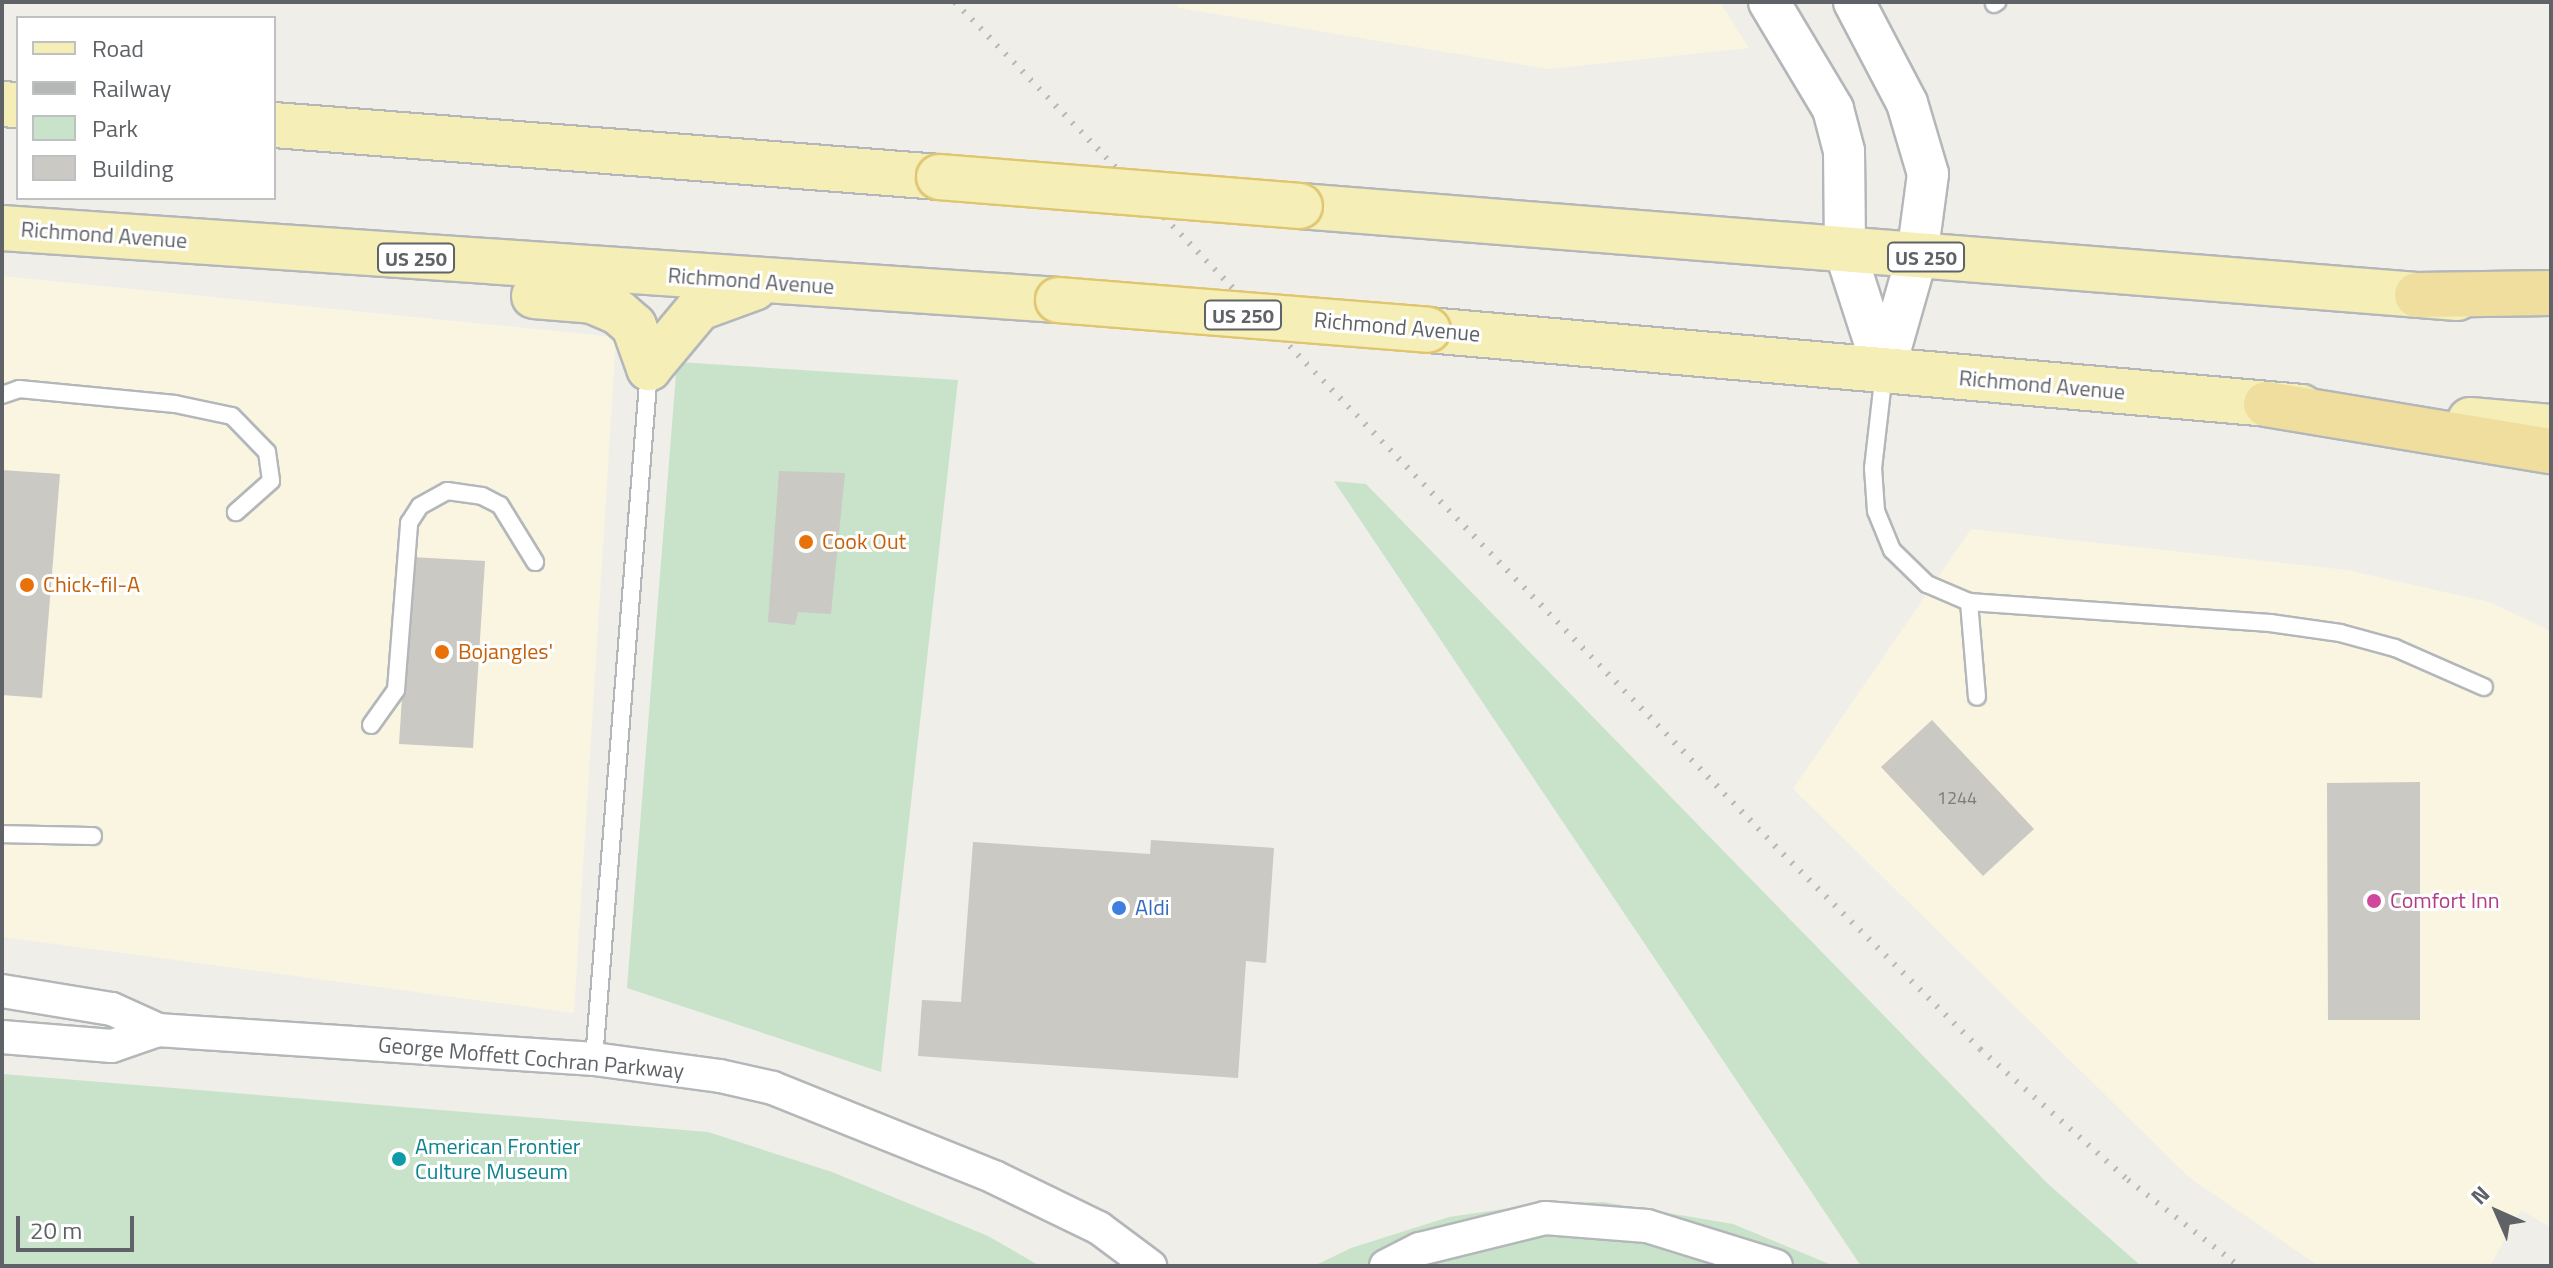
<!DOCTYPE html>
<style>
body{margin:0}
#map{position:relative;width:2553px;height:1268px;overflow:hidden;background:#efeee8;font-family:"Titillium Web",sans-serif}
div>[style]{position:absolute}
.commercial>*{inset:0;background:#faf5e1}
.green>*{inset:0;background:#c8e3c9}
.building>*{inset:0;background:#cbc9c4}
.roads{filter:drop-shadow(2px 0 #b4b7ba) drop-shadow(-2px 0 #b4b7ba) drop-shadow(0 2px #b4b7ba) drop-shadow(0 -2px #b4b7ba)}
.service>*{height:16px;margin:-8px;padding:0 8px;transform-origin:8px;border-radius:8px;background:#fff}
.minor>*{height:32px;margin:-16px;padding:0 16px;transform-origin:16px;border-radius:16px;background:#fff}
.tertiary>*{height:40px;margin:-20px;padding:0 20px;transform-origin:20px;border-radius:20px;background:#fff}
.primary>*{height:44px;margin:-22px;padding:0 22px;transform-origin:22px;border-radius:22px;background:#f5eeb6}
.motorway>*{height:44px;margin:-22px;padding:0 22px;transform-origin:22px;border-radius:22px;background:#f0de9e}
.rail>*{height:6px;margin-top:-3px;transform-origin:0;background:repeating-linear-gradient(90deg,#b5b6b6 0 2px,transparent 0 12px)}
.bridges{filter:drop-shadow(2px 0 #e0c56f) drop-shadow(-2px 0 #e0c56f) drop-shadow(0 2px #e0c56f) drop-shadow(0 -2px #e0c56f)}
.primary-bridge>*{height:44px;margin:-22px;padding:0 22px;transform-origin:22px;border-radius:22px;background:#f5eeb6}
.dots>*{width:22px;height:22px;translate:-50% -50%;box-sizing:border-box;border:4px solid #fff;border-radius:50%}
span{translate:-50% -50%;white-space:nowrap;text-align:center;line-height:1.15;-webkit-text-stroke:6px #fff;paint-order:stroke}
.number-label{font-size:18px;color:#7a7c7e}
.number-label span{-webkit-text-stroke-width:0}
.shield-label span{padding:2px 6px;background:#fff;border:2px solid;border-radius:6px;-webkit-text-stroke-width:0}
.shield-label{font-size:20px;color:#5f6266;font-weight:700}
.street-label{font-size:22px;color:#5f6266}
.food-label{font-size:22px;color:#c56008}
.left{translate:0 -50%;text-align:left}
.hotel-label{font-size:22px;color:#b23c85}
.shop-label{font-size:22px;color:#366cbe}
.culture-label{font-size:22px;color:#0d838f}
.frame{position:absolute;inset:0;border:4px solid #5f6266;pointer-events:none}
.legend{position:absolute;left:16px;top:16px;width:260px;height:184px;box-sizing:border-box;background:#fff;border:2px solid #bfc0c2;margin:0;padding:10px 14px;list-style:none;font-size:24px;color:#5f6266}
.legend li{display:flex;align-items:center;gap:16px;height:40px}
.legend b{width:40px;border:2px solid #bfc0c2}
.north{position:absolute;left:2457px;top:1172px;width:80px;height:80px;-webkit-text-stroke:6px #fff;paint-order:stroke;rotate:315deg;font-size:22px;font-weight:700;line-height:32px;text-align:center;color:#5f6266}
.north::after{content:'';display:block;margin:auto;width:28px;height:36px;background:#5f6266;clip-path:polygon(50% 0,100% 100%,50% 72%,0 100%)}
.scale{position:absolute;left:16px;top:1216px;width:118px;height:36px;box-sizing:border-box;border:4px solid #5f6266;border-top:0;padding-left:10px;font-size:24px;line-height:28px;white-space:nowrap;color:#5f6266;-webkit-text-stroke:6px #fff;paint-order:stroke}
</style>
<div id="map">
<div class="commercial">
<div style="clip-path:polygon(1176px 2px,1720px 2px,1749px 48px,1549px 69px,1179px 8px)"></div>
<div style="clip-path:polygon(2px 276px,616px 337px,574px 1013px,2px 937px)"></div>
<div style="clip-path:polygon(1971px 529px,2347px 570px,2489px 602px,2551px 631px,2551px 1228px,2521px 1210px,2490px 1266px,2319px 1266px,2190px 1178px,1793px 789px)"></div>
</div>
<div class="green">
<div style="clip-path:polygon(677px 362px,958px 380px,881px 1072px,627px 988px)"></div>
<div style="clip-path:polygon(1334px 481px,1366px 484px,2047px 1183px,2141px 1266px,1861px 1266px)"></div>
<div style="clip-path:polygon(2px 1074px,708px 1132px,832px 1172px,988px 1236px,1040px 1266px,2px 1266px)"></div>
<div style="clip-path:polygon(1603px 1202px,1733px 1224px,1834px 1266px,1314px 1266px,1351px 1248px,1449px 1217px,1544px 1203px)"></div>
</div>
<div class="building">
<div style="clip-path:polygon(2px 470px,60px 474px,42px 698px,2px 695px)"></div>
<div style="clip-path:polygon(779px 471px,845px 473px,831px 614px,798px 612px,795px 625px,768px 622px)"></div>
<div style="clip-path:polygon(411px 557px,485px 561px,473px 748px,399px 744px)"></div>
<div style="clip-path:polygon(1932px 720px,2034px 829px,1983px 876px,1881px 767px)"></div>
<div style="clip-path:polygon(2420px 782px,2420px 1020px,2328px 1020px,2327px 783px)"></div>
<div style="clip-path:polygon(1151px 840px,1274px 848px,1266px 963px,1246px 961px,1238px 1078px,918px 1056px,922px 1000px,961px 1002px,973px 842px,1150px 854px)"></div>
</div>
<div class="roads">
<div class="service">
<div style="left:1994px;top:4px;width:4px;rotate:-34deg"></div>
<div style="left:1884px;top:372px;width:97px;rotate:96.5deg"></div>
<div style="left:1873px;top:468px;width:43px;rotate:86deg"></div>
<div style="left:1876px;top:511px;width:42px;rotate:67.7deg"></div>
<div style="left:1892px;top:550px;width:49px;rotate:44.2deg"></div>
<div style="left:1927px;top:584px;width:46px;rotate:23.2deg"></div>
<div style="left:1969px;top:602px;width:302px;rotate:4deg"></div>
<div style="left:2270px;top:623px;width:71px;rotate:8.1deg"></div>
<div style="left:2340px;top:633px;width:57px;rotate:15.3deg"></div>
<div style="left:2395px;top:648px;width:97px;rotate:23.7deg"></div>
<div style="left:2px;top:395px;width:18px;rotate:-19deg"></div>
<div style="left:19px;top:389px;width:157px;rotate:5.5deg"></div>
<div style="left:175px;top:404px;width:58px;rotate:11.9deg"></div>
<div style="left:232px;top:416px;width:50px;rotate:45.8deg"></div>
<div style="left:267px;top:452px;width:29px;rotate:82deg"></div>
<div style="left:271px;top:481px;width:47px;rotate:138.5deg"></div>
<div style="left:1969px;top:602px;width:95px;rotate:85.2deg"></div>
<div style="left:371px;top:725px;width:43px;rotate:-54.5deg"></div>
<div style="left:396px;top:690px;width:168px;rotate:-85.5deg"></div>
<div style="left:409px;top:523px;width:20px;rotate:-57deg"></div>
<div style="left:420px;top:506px;width:31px;rotate:-29deg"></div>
<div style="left:447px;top:491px;width:35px;rotate:8deg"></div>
<div style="left:482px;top:496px;width:20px;rotate:27deg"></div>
<div style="left:500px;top:505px;width:67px;rotate:58.4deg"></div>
<div style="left:2px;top:834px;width:91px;rotate:1.3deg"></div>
<div style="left:594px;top:1059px;width:690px;rotate:-85.43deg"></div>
</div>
<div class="minor">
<div style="left:2px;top:991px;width:111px;rotate:9.3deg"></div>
<div style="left:112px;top:1009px;width:51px;rotate:24.5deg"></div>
<div style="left:2px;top:1037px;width:110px;rotate:4.7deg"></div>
<div style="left:112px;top:1046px;width:49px;rotate:-19.2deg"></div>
<div style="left:158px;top:1030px;width:437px;rotate:3.8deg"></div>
<div style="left:594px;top:1059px;width:127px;rotate:7.7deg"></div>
<div style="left:720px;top:1076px;width:54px;rotate:12.8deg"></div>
<div style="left:773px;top:1088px;width:238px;rotate:21.9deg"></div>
<div style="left:994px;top:1177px;width:117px;rotate:25.9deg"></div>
<div style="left:1099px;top:1228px;width:64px;rotate:36.7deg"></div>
<div style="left:1386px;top:1266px;width:38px;rotate:-27deg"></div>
<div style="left:1420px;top:1249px;width:129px;rotate:-13.9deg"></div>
<div style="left:1545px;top:1218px;width:102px;rotate:4.5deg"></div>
<div style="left:1647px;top:1226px;width:135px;rotate:17.2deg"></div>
</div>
<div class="tertiary">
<div style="left:1769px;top:2px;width:125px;rotate:59.1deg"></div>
<div style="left:1833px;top:109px;width:43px;rotate:75.3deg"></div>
<div style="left:1844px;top:151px;width:100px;rotate:89.4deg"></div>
<div style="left:1845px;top:251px;width:127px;rotate:72.1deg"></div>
<div style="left:1854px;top:2px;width:114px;rotate:62.3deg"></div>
<div style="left:1907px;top:103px;width:74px;rotate:73.5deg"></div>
<div style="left:1928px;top:174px;width:83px;rotate:97.6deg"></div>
<div style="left:1917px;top:256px;width:121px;rotate:105.9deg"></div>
</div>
<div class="primary">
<div style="left:2px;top:104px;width:16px;rotate:4deg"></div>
<div style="left:274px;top:125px;width:667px;rotate:4.47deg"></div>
<div style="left:1300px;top:206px;width:1161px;rotate:4.55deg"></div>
<div style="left:2px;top:228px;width:1058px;rotate:3.9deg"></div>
<div style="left:534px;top:296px;width:58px;rotate:4.9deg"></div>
<div style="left:592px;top:301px;width:28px;rotate:23deg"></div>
<div style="left:618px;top:312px;width:21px;rotate:41deg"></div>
<div style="left:634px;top:326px;width:45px;rotate:70.3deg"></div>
<div style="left:1428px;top:330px;width:877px;rotate:5.03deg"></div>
<div style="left:649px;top:368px;width:78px;rotate:-50.2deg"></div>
<div style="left:699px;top:308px;width:59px;rotate:-20deg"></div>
<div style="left:2470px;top:420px;width:81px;rotate:4.9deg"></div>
</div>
<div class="motorway">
<div style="left:2417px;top:295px;width:134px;rotate:-0.9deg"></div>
<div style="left:2266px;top:404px;width:289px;rotate:9.4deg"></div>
</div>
</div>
<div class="rail">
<div style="left:955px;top:2px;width:1188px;rotate:45.82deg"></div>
<div style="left:1783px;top:854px;width:277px;rotate:44.7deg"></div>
<div style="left:1980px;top:1049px;width:198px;rotate:41.5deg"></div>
<div style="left:2128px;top:1180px;width:140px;rotate:37.8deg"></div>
</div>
<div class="bridges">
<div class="primary-bridge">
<div style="left:939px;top:177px;width:362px;rotate:4.6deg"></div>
<div style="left:1058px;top:300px;width:371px;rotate:4.6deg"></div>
</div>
</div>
<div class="dots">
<div style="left:806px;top:542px;background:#e8710a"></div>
<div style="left:27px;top:585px;background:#e8710a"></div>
<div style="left:442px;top:652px;background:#e8710a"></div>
<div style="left:2374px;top:901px;background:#d1479c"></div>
<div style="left:1119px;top:908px;background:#3f7fe0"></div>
<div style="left:399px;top:1159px;background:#0f9aa8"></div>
</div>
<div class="number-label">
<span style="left:1957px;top:798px">1244</span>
</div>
<div class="shield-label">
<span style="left:1926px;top:257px">US 250</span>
<span style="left:416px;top:258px">US 250</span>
<span style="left:1243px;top:315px">US 250</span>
</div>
<div class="street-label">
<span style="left:104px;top:235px;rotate:4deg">Richmond Avenue</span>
<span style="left:751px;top:281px;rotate:4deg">Richmond Avenue</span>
<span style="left:1397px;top:327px;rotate:5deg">Richmond Avenue</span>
<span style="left:2042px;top:385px;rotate:5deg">Richmond Avenue</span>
<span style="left:531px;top:1058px;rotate:5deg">George Moffett Cochran Parkway</span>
</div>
<div class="food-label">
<span class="left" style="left:822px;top:542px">Cook Out</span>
<span class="left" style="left:43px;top:585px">Chick-fil-A</span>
<span class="left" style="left:458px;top:652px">Bojangles'</span>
</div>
<div class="hotel-label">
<span class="left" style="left:2390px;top:901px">Comfort Inn</span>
</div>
<div class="shop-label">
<span class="left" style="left:1135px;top:908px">Aldi</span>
</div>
<div class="culture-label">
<span class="left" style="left:415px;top:1159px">American Frontier<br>Culture Museum</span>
</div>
<div class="frame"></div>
<ul class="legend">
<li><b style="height:10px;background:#f5eeb6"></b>Road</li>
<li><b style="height:10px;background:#b5b6b6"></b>Railway</li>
<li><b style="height:22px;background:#c8e3c9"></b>Park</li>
<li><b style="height:22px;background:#cbc9c4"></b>Building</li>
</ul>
<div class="north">N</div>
<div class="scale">20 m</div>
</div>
